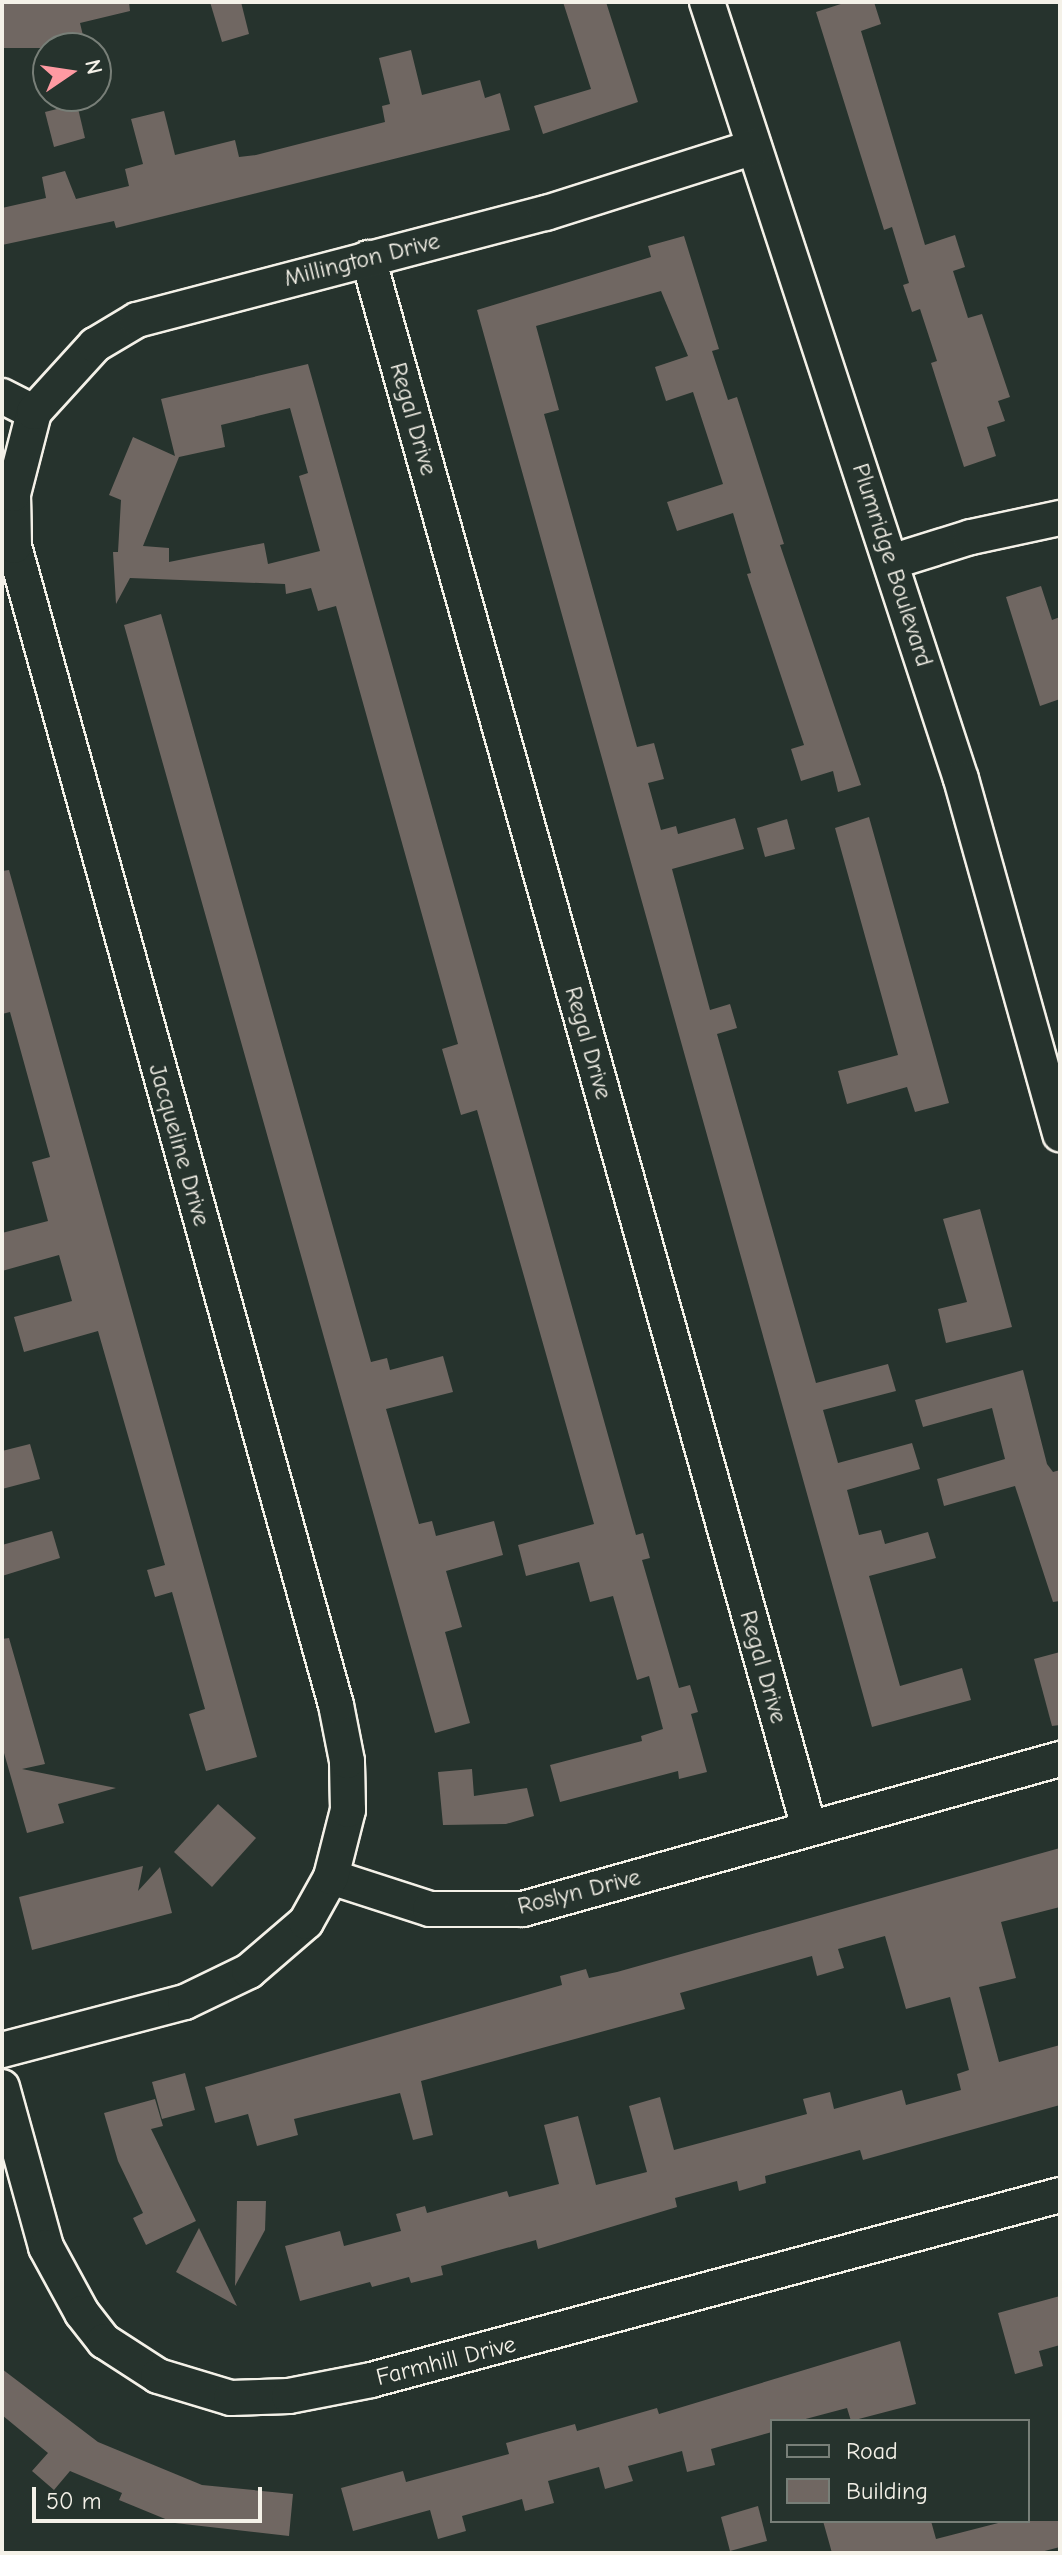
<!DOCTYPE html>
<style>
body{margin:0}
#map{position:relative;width:1062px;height:2555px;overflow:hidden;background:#26332d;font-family:"Comic Neue",sans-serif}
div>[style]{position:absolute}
.building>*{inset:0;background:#706762}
.roads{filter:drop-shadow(2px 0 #f4f1e8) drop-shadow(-2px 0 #f4f1e8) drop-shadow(0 2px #f4f1e8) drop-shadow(0 -2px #f4f1e8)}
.minor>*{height:34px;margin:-17px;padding:0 17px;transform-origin:17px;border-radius:17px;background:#26332d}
span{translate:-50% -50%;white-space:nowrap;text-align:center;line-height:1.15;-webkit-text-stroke:6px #26332d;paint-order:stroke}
.street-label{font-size:24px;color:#f4f1e8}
.frame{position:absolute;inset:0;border:4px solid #f4f1e8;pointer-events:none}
.legend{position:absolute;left:770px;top:2419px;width:260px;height:104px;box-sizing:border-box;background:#26332d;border:2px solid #787f78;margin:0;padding:10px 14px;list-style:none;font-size:24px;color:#f4f1e8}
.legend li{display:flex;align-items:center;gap:16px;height:40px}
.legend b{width:40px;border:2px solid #787f78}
.north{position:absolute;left:32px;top:32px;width:80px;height:80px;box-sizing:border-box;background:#26332d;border:2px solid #787f78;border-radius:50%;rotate:77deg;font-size:22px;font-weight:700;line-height:32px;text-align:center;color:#f4f1e8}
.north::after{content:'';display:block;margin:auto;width:28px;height:36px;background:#ff9aa2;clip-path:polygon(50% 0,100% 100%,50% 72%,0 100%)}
.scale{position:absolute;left:32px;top:2487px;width:230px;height:36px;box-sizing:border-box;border:4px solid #f4f1e8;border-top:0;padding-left:10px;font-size:24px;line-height:28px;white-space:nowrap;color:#f4f1e8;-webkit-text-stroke:6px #26332d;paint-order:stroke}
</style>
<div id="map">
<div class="building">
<div style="clip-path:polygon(2px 2px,129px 2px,130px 11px,80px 23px,86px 48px,2px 48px)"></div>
<div style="clip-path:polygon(210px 2px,241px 2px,249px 34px,222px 42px)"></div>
<div style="clip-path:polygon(563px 2px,606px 2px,638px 102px,543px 134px,534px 106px,591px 89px)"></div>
<div style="clip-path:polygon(847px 2px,874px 2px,881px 24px,861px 31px,925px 245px,955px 235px,965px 267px,953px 271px,968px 318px,982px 314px,1010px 397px,998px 401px,1005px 421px,987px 427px,996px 456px,964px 467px,931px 363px,937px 361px,920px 309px,912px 312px,903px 285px,909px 283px,892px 227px,884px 230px,816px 12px)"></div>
<div style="clip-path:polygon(411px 50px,422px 95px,480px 80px,485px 98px,500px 93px,510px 130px,116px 228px,114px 221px,2px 245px,2px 208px,46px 198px,42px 177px,65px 171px,76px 199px,129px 186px,125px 169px,143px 164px,131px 119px,164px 111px,175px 155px,235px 140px,239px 157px,256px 155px,385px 122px,382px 106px,390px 104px,379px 58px)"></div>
<div style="clip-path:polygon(77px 104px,85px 138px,54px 147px,45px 112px)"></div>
<div style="clip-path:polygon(684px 236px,719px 349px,712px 351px,728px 400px,737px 397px,784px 544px,780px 545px,861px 785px,838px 792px,833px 771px,801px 781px,791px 749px,804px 745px,747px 574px,751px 573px,733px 513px,677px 531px,667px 502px,723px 484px,693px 392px,666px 401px,655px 367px,688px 356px,661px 291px,536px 326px,559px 410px,544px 414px,637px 747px,654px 743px,664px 779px,648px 783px,661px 830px,676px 826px,678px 834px,735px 818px,744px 849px,672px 869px,710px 1010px,730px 1004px,737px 1028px,717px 1034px,816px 1383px,888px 1364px,896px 1391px,823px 1410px,838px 1463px,912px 1443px,920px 1469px,847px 1490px,859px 1535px,881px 1530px,885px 1544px,928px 1532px,936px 1558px,869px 1576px,900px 1686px,962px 1668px,971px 1700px,872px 1727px,477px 310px,651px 257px,648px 246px)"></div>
<div style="clip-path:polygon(evenodd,308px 364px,636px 1535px,643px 1533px,650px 1558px,642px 1560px,679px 1688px,690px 1685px,698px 1712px,691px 1714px,707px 1772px,679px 1779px,678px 1771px,560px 1802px,550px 1765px,642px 1741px,641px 1736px,663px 1729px,649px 1676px,637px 1680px,613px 1596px,590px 1602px,579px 1562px,526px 1576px,518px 1545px,594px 1524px,477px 1110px,461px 1115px,442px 1049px,458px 1044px,336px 606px,318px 611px,311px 588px,286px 594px,285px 584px,130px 578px,116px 604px,113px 552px,118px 552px,121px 500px,109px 495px,133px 437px,175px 456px,161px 399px,308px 364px,290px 408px,308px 473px,299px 476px,320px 551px,268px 564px,264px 543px,169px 562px,169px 548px,143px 546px,179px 457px,225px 447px,221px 425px,290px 408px)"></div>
<div style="clip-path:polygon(1041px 586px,1052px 620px,1060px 617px,1060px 699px,1040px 706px,1006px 597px)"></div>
<div style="clip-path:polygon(161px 614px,371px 1362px,387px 1358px,390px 1370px,443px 1356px,453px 1392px,386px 1409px,419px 1524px,432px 1521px,436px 1536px,494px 1521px,503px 1555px,446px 1571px,462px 1627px,445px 1632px,470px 1723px,435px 1733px,124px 625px)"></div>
<div style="clip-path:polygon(869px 817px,949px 1103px,915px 1112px,907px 1087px,847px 1104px,838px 1071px,898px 1055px,835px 828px)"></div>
<div style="clip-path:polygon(787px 819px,795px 849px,765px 857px,757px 828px)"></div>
<div style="clip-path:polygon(9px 870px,257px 1757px,206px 1771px,189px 1714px,205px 1709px,172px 1592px,155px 1597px,147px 1570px,165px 1565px,98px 1331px,24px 1352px,14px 1317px,72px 1301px,59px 1255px,2px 1271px,2px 1233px,48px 1221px,32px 1162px,50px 1157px,10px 1012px,2px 1014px,2px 871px)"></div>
<div style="clip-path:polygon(980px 1209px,1012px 1327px,946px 1343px,938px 1309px,967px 1302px,943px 1219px)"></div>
<div style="clip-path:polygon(1023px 1370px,1047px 1464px,1053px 1472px,1060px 1470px,1060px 1601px,1053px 1602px,1015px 1486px,944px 1506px,937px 1479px,1005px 1459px,992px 1408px,923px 1427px,915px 1400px)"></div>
<div style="clip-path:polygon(30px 1444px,40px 1479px,2px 1489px,2px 1451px)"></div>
<div style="clip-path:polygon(52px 1531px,60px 1558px,2px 1576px,2px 1545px)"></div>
<div style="clip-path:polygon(9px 1638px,45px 1764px,22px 1769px,116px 1788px,58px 1804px,64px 1823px,27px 1833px,2px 1746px,2px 1639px)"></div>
<div style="clip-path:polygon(1060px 1652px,1060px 1725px,1052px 1726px,1034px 1659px)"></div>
<div style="clip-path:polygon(472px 1769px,474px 1796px,527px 1788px,534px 1816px,506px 1824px,443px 1825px,438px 1772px)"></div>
<div style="clip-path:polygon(218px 1804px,256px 1838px,212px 1887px,174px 1852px)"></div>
<div style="clip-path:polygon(1060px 1848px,1060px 1907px,1001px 1922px,1016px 1978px,979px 1987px,999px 2062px,1060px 2045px,1060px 2105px,863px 2160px,860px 2150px,765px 2176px,766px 2183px,739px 2191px,737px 2181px,675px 2198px,677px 2207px,538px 2249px,536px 2240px,441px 2266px,443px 2275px,411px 2283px,409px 2277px,372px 2287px,370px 2282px,300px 2301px,285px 2246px,340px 2231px,344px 2246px,401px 2231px,396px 2214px,425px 2206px,427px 2213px,507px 2191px,509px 2197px,559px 2184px,544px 2125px,578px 2116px,596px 2185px,647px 2172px,629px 2106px,660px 2097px,674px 2150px,807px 2114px,803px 2099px,830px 2092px,834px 2109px,902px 2090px,906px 2105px,961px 2090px,957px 2074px,969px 2070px,950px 1997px,906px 2009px,885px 1936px,838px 1949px,844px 1968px,817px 1976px,812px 1956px,680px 1993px,685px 2009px,421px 2081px,433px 2135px,413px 2140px,400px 2093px,294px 2119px,298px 2135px,257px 2146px,248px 2114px,215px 2123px,205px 2087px,562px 1985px,560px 1976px,586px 1969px,589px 1978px,617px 1972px)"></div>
<div style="clip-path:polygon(143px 1866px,138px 1891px,160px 1867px,172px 1913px,32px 1950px,19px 1897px)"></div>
<div style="clip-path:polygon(185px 2073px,195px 2110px,162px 2119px,152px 2082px)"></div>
<div style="clip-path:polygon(155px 2099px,163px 2126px,151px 2129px,196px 2221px,146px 2245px,133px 2218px,143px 2213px,118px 2161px,104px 2113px)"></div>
<div style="clip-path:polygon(237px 2201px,266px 2201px,265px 2230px,235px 2286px)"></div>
<div style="clip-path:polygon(199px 2228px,237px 2306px,176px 2272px)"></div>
<div style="clip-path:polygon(1060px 2296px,1060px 2345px,1039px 2351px,1043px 2366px,1015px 2374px,998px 2313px)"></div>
<div style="clip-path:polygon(900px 2341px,916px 2404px,851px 2421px,847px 2408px,798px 2421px,772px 2421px,772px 2432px,711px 2449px,715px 2465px,687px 2472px,682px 2451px,628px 2466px,633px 2481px,605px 2489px,599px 2467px,548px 2481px,554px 2503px,525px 2511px,522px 2499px,462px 2516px,466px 2531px,438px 2539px,430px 2510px,353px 2531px,341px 2488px,403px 2471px,406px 2482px,509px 2454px,506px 2443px,575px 2424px,577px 2431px,657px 2408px,659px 2414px)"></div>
<div style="clip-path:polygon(2px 2369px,98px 2442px,202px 2485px,293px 2494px,289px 2536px,175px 2523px,119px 2500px,122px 2493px,70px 2471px,54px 2490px,32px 2471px,48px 2453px,2px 2415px)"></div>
<div style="clip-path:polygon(758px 2506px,767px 2541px,730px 2551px,721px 2517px)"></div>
<div style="clip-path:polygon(823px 2521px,931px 2521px,936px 2539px,1006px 2521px,1060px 2521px,1060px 2547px,1037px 2553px,832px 2553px)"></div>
</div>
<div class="roads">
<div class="minor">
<div style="left:707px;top:2px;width:817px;rotate:71.9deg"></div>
<div style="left:961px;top:779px;width:369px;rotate:74.4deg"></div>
<div style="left:368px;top:258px;width:1631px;rotate:74.31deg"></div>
<div style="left:2px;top:396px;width:36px;rotate:27deg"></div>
<div style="left:891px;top:562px;width:84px;rotate:-17.4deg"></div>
<div style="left:971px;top:537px;width:91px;rotate:-12.1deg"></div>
<div style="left:331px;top:1877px;width:104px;rotate:17.9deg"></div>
<div style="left:430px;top:1909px;width:93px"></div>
<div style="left:523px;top:1909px;width:558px;rotate:-15.61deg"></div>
<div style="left:2px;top:2050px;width:189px;rotate:-14.7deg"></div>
<div style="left:185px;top:2002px;width:71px;rotate:-25.8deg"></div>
<div style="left:249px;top:1971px;width:75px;rotate:-40.7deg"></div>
<div style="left:306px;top:1922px;width:51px;rotate:-60.9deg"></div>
<div style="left:331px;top:1877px;width:69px;rotate:-75.8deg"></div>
<div style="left:348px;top:1810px;width:49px;rotate:-91.2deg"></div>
<div style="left:347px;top:1761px;width:57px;rotate:-101.1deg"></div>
<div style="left:336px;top:1705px;width:1203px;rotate:-105.53deg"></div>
<div style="left:14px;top:546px;width:52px;rotate:-91.1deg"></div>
<div style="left:13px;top:494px;width:85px;rotate:-75.6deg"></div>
<div style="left:34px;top:412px;width:91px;rotate:-47.7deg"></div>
<div style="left:95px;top:345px;width:49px;rotate:-30.8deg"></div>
<div style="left:137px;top:320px;width:423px;rotate:-14.7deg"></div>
<div style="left:546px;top:213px;width:218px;rotate:-17.6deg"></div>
<div style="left:2px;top:2087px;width:166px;rotate:74.6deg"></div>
<div style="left:46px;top:2247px;width:75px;rotate:61.4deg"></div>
<div style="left:82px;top:2313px;width:36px;rotate:52deg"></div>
<div style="left:104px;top:2341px;width:64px;rotate:32.9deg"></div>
<div style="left:158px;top:2376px;width:76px;rotate:16.8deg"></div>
<div style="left:231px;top:2398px;width:58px;rotate:-2deg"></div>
<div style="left:289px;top:2396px;width:84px;rotate:-11deg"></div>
<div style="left:371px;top:2380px;width:713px;rotate:-15.03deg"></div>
</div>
</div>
<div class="street-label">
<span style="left:362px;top:260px;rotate:-14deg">Millington Drive</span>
<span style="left:413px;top:419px;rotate:74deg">Regal Drive</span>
<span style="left:892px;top:565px;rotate:72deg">Plumridge Boulevard</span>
<span style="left:588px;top:1043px;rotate:74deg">Regal Drive</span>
<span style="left:179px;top:1145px;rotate:74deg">Jacqueline Drive</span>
<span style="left:763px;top:1667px;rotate:74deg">Regal Drive</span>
<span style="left:579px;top:1892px;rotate:-14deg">Roslyn Drive</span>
<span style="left:446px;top:2361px;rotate:-14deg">Farmhill Drive</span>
</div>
<div class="frame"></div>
<ul class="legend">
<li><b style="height:10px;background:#26332d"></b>Road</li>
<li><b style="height:22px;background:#706762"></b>Building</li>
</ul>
<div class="north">N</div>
<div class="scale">50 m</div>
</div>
